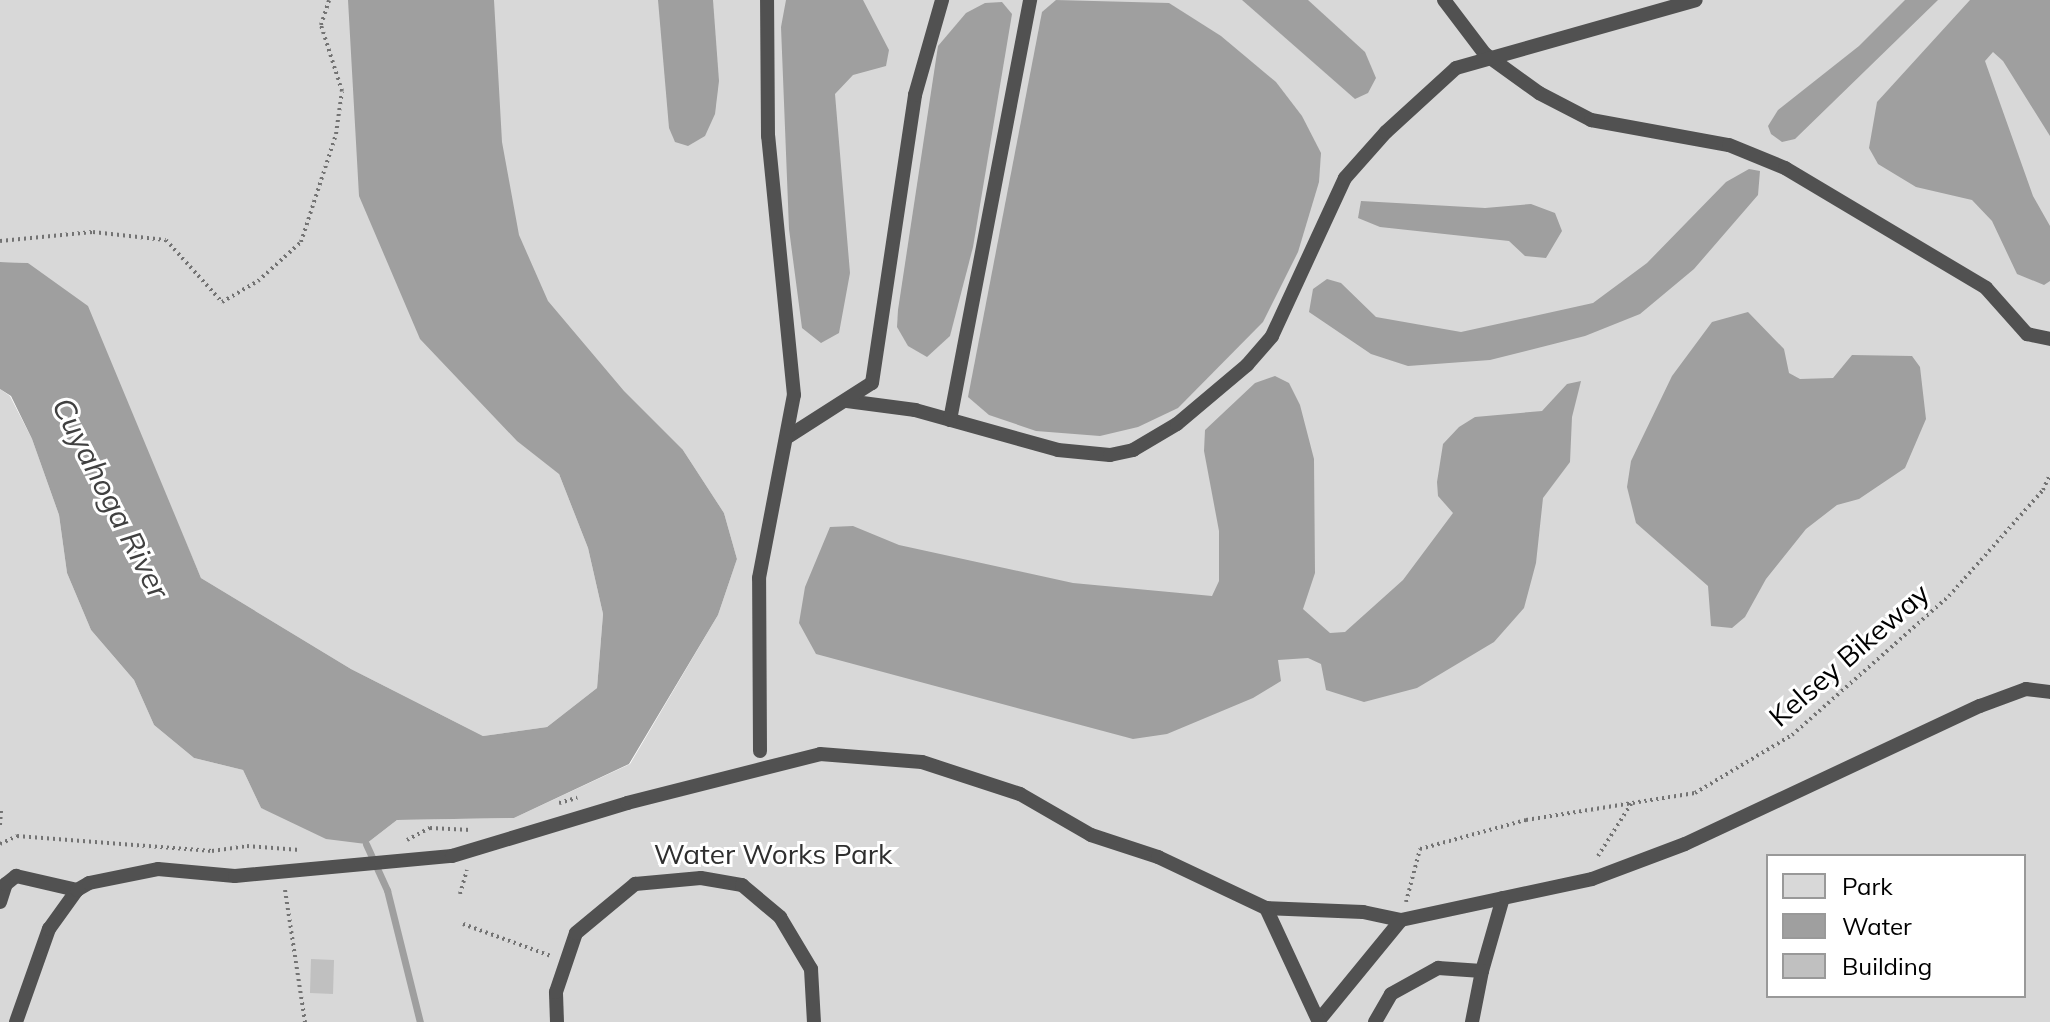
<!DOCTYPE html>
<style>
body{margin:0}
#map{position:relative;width:2050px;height:1022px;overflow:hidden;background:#fff;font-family:Mulish,sans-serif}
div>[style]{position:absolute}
.green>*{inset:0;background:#d8d8d8}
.water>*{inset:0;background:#9f9f9f}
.stream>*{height:7px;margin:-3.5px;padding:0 3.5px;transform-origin:3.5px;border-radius:3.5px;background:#9f9f9f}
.building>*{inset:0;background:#c0c0c0}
.path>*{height:4px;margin-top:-2px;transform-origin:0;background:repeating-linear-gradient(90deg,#737373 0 2px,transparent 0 6px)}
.lane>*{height:14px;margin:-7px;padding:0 7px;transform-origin:7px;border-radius:7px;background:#515151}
span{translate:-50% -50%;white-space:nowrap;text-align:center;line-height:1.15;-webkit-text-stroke:6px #fff;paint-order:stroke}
.street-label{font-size:28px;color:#000}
.park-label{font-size:28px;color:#2f2f2f}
.water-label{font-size:30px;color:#404040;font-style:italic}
.legend{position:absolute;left:1766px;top:854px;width:260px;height:144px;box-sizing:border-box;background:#fff;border:2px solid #999;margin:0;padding:10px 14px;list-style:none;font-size:24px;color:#000}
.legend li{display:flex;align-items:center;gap:16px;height:40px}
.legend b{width:40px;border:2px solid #999}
</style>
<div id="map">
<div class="green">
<div style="clip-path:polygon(evenodd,0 0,2050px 0,2050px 1022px,0 1022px,0 389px,10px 396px,32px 439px,59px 515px,67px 573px,91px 630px,134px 680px,154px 725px,194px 758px,243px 770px,261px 808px,366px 844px,397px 820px,514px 818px,630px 764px,718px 615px,737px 559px,724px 513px,683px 450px,559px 474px,588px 548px,603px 614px,597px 688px,547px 727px,483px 736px,351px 669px,201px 578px,123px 396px,28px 263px,0 262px,0 0,1768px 856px,2024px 856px,2024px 996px,1768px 996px,1768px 856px)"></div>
</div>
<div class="water">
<div style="clip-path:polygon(348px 0,494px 0,502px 142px,519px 235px,548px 301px,624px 391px,683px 450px,724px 513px,737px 559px,718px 615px,629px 764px,514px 818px,397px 820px,366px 844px,326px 839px,261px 808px,243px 770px,194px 758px,154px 725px,134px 680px,91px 630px,67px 573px,59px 515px,32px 439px,11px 396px,0 389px,0 262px,28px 263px,88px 306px,201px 578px,351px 669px,483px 736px,547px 727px,597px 688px,603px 614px,588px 548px,559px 474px,517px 441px,420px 339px,359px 196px)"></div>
<div style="clip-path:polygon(658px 0,713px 0,719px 81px,715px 114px,705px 136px,688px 146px,675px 142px,669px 128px)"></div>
<div style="clip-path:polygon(786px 0,863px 0,889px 50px,886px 66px,853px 75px,835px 94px,850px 273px,839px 333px,821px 343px,802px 328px,789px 229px,781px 27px)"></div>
<div style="clip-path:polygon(1056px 0,1169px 3px,1221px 36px,1276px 82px,1302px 116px,1321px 153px,1319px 182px,1298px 252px,1263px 322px,1178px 408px,1138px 427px,1100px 436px,1036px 431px,989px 415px,968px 397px,1042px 12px)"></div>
<div style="clip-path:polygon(1242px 0,1308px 0,1365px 52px,1376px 78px,1368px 93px,1355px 99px)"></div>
<div style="clip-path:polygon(1905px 0,1938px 0,1795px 139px,1782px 142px,1771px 134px,1768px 126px,1778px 110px,1859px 46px)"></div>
<div style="clip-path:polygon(1970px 0,2050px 0,2050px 136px,2003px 61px,1993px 52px,1985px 61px,2033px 196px,2050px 226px,2050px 281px,2044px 285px,2017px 274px,1992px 221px,1972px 200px,1916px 187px,1878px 164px,1869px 148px,1877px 102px)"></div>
<div style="clip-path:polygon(1002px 2px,1012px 14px,973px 247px,950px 336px,927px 357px,908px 346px,897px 327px,898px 310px,938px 46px,966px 13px,985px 3px)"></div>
<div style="clip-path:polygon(1749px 169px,1760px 171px,1758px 195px,1694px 269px,1640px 314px,1585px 336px,1490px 360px,1408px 366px,1371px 354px,1309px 312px,1313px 289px,1327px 279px,1341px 283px,1376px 317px,1461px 332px,1593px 303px,1647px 263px,1726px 182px)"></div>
<div style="clip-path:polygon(1361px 201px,1485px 208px,1531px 204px,1555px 213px,1562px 231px,1546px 258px,1525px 256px,1509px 241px,1380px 227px,1358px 218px)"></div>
<div style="clip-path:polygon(1748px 312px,1784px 349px,1789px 373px,1800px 379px,1833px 378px,1852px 355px,1912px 356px,1920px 367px,1926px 419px,1905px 468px,1859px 499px,1837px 505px,1806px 529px,1766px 579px,1745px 617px,1732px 628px,1711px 626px,1708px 586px,1636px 523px,1627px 487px,1631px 461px,1672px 376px,1712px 322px)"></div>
<div style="clip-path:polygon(1275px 376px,1289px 383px,1300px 405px,1314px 459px,1315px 573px,1303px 609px,1330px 633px,1345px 632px,1403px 580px,1453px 513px,1438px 496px,1437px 482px,1443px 444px,1459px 427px,1475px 417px,1542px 411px,1567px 384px,1581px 381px,1572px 417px,1570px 462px,1543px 498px,1536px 563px,1524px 608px,1494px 642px,1417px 688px,1364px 702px,1326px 690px,1321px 664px,1308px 658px,1278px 660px,1281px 681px,1253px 698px,1167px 734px,1133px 739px,816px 654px,799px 623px,805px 587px,830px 527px,853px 526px,899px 545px,1073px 583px,1212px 596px,1219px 581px,1219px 531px,1204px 451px,1205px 430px,1255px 383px)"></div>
</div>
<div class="stream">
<div style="left:366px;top:844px;width:51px;rotate:65.5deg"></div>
<div style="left:387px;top:890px;width:136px;rotate:76deg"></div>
</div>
<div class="building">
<div style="clip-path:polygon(311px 959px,334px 960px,333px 994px,310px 993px)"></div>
</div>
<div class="path">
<div style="left:0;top:241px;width:93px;rotate:-5.5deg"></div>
<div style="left:93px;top:232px;width:73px;rotate:6.3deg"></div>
<div style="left:166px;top:240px;width:84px;rotate:47.9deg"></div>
<div style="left:222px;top:302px;width:42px;rotate:-30.3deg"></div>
<div style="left:258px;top:281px;width:58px;rotate:-42.2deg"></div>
<div style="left:301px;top:242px;width:114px;rotate:-72deg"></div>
<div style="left:336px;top:134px;width:43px;rotate:-82.1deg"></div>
<div style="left:342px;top:91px;width:69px;rotate:-107.7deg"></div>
<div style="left:321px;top:25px;width:26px;rotate:-72deg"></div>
<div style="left:559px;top:803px;width:19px;rotate:-16deg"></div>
<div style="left:0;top:825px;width:15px;rotate:-86deg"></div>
<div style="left:407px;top:840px;width:26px;rotate:-28deg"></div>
<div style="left:430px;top:828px;width:41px;rotate:2.8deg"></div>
<div style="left:0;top:844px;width:19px;rotate:-25deg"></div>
<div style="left:17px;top:836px;width:196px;rotate:4.4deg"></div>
<div style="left:212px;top:851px;width:35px;rotate:-8deg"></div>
<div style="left:247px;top:846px;width:53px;rotate:4.3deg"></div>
<div style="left:1598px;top:856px;width:62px;rotate:-57.6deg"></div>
<div style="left:285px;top:890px;width:134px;rotate:81.4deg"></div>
<div style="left:460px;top:894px;width:25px;rotate:-74deg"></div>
<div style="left:1406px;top:902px;width:55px;rotate:-75.2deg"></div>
<div style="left:1420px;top:849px;width:110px;rotate:-15.3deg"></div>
<div style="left:1526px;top:820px;width:171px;rotate:-9.1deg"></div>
<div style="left:1695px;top:793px;width:113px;rotate:-30.9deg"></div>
<div style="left:1792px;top:735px;width:210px;rotate:-41.5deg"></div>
<div style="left:1949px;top:596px;width:142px;rotate:-48.4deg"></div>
<div style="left:2043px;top:490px;width:17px;rotate:-66deg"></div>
<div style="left:463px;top:924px;width:94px;rotate:20deg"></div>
</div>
<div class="lane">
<div style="left:1444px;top:0;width:68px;rotate:52.8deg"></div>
<div style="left:1485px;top:54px;width:67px;rotate:35.8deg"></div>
<div style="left:1539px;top:93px;width:59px;rotate:27.4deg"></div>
<div style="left:1591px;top:120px;width:140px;rotate:10.3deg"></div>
<div style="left:1729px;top:145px;width:61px;rotate:22.3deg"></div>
<div style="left:1785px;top:168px;width:234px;rotate:30.8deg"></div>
<div style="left:1986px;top:288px;width:62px;rotate:48.3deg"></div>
<div style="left:2027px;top:334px;width:24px;rotate:12deg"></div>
<div style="left:847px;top:401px;width:69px;rotate:7.5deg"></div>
<div style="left:915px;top:410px;width:148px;rotate:15.6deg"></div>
<div style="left:1058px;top:450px;width:52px;rotate:5.5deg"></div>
<div style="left:1110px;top:455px;width:24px;rotate:-12deg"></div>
<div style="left:1133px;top:450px;width:51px;rotate:-30.6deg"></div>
<div style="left:1177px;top:424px;width:92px;rotate:-40.1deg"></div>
<div style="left:1247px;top:365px;width:38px;rotate:-49deg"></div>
<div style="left:1272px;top:336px;width:174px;rotate:-65.2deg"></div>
<div style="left:1345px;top:178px;width:62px;rotate:-48.3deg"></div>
<div style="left:1386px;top:132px;width:95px;rotate:-42.4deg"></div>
<div style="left:1456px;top:68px;width:249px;rotate:-15.8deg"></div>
<div style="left:950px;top:420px;width:428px;rotate:-79.2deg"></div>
<div style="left:789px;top:436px;width:98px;rotate:-32.6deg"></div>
<div style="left:872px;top:383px;width:291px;rotate:-81.5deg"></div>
<div style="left:915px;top:95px;width:99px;rotate:-74.1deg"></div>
<div style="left:760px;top:751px;width:173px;rotate:-90.3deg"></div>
<div style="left:759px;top:578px;width:186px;rotate:-79.2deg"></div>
<div style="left:794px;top:395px;width:260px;rotate:-95.7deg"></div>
<div style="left:768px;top:136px;width:136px;rotate:-90.4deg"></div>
<div style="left:0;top:902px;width:19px;rotate:-72deg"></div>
<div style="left:6px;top:884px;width:13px;rotate:-39deg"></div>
<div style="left:16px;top:876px;width:63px;rotate:12.9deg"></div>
<div style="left:1266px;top:908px;width:97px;rotate:2.4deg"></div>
<div style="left:1363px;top:912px;width:39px;rotate:12deg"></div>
<div style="left:1401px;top:920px;width:195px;rotate:-12.1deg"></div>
<div style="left:1592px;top:879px;width:99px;rotate:-20.6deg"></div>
<div style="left:1685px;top:844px;width:326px;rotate:-25.1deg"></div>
<div style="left:1980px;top:706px;width:49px;rotate:-20.3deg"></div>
<div style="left:2026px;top:689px;width:24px;rotate:7deg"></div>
<div style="left:1320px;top:1019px;width:128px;rotate:-50.7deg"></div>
<div style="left:16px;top:1022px;width:99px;rotate:-70.5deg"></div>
<div style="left:49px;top:929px;width:48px;rotate:-54.3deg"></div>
<div style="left:77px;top:890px;width:14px;rotate:-30deg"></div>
<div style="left:89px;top:883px;width:70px;rotate:-11.5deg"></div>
<div style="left:158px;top:869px;width:77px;rotate:5.2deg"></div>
<div style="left:235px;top:876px;width:218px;rotate:-5.3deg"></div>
<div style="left:452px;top:856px;width:183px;rotate:-16.8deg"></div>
<div style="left:627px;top:803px;width:199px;rotate:-14.2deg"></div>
<div style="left:820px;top:754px;width:102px;rotate:4.5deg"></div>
<div style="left:922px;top:762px;width:103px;rotate:18.1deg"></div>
<div style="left:1020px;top:794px;width:82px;rotate:30deg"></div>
<div style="left:1091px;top:835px;width:71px;rotate:18.2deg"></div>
<div style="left:1158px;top:857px;width:119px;rotate:25.3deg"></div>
<div style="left:1266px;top:908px;width:126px;rotate:65.1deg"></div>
<div style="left:557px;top:1022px;width:30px;rotate:-92deg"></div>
<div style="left:556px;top:992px;width:62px;rotate:-71.3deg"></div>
<div style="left:576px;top:933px;width:77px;rotate:-39.7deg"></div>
<div style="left:635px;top:884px;width:66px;rotate:-5.2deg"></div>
<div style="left:701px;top:878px;width:42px;rotate:9.7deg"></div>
<div style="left:742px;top:885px;width:50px;rotate:40.1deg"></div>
<div style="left:780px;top:917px;width:61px;rotate:59.2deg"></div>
<div style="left:811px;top:969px;width:53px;rotate:86.8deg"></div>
<div style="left:1375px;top:1022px;width:32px;rotate:-60deg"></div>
<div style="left:1391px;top:994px;width:54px;rotate:-29deg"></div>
<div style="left:1438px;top:968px;width:44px;rotate:3.9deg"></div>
<div style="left:1482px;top:971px;width:76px;rotate:-74deg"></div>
<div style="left:1472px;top:1022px;width:52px;rotate:-78.9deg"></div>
</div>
<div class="street-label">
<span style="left:1849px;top:655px;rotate:-41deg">Kelsey Bikeway</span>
</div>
<div class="park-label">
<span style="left:773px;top:854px">Water Works Park</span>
</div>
<div class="water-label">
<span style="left:111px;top:498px;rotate:63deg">Cuyahoga River</span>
</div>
<ul class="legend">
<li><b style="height:22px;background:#d8d8d8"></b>Park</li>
<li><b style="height:22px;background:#9f9f9f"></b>Water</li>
<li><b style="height:22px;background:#c0c0c0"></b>Building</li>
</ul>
</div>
